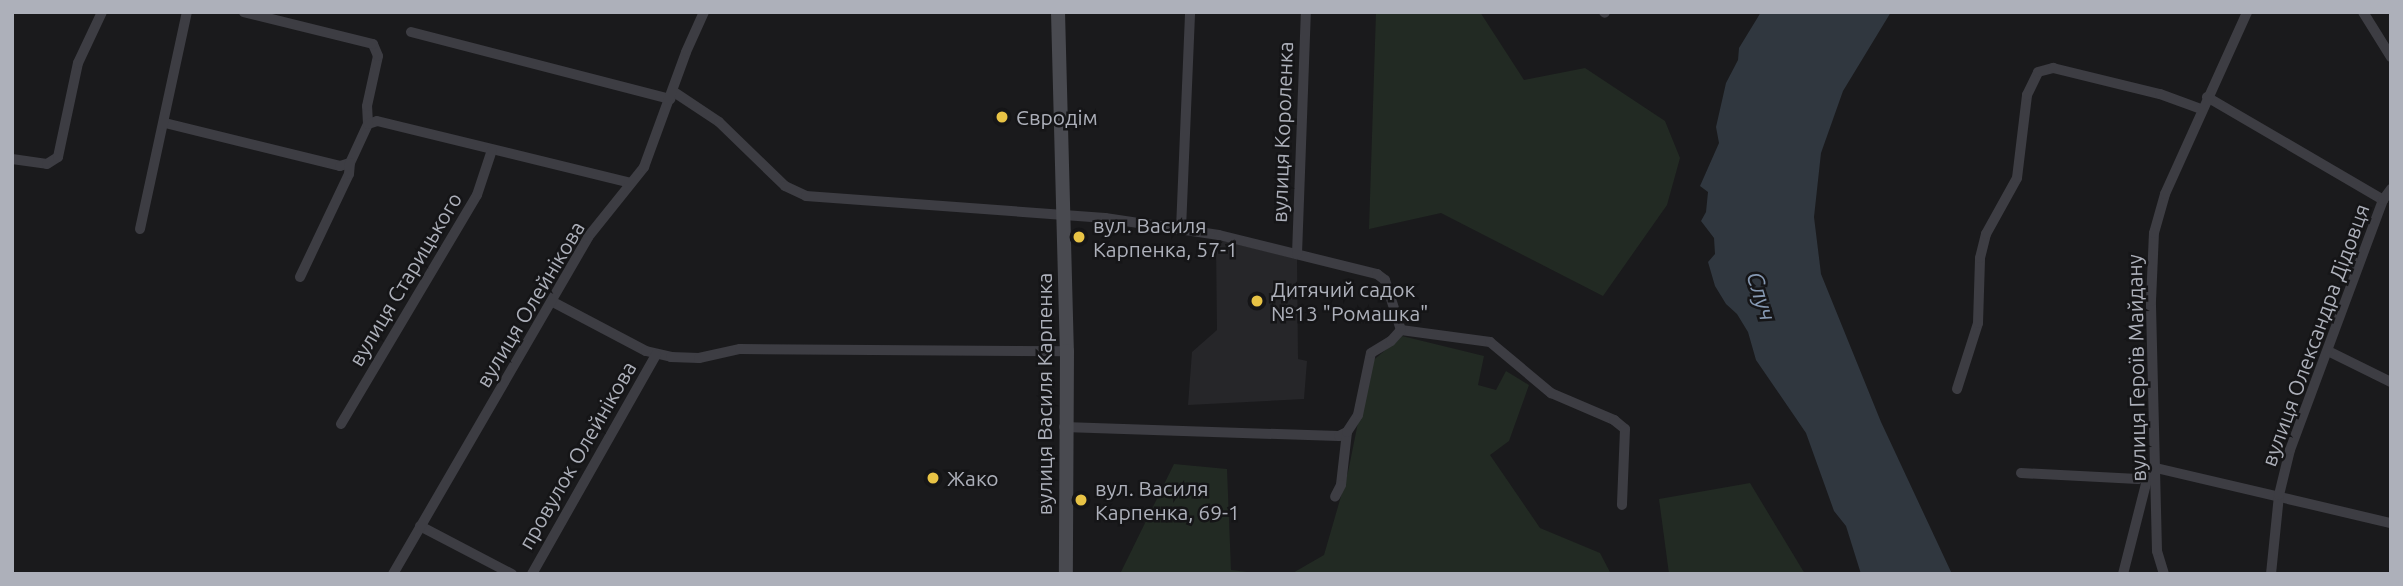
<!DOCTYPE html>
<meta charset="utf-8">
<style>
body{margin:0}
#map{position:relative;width:2403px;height:586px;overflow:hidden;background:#1a1a1c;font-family:Ubuntu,sans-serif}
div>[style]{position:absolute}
.built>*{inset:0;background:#262629}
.green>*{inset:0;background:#222a23}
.water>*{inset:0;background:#30373f}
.street>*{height:10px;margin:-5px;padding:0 5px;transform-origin:5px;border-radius:5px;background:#3d3d43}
.secondary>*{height:14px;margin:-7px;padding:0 7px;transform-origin:7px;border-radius:7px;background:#494a50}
.dots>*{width:19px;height:19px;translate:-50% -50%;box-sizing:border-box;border:4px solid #151517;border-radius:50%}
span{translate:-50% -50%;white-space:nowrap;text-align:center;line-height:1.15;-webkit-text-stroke:5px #151517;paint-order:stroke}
.poi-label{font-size:21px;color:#adb0ba}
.left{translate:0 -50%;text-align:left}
.street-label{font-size:21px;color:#adb0ba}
.water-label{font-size:23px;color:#8699b3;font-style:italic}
.frame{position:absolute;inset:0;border:14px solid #adb0ba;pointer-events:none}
</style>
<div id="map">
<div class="built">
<div style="clip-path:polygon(1224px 241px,1297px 259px,1298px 359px,1307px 361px,1304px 399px,1188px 405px,1192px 352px,1217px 330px,1216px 243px)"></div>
</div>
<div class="green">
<div style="clip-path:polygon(1376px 12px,1480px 12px,1524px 80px,1585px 68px,1665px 121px,1680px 158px,1667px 205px,1603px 296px,1441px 213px,1369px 229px)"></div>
<div style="clip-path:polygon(1402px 336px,1484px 356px,1478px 385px,1496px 390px,1506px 371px,1529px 385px,1509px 441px,1490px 455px,1540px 528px,1600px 553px,1611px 574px,1291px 574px,1324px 555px,1348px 472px,1370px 363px)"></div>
<div style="clip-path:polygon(1174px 464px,1227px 469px,1231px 570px,1264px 574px,1120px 574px)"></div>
<div style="clip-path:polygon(1750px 483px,1805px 574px,1669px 574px,1659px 499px)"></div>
</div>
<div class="water">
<div style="clip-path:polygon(1761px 12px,1891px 12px,1843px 91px,1821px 153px,1814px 217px,1821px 274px,1881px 422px,1952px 574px,1861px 574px,1846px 526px,1834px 511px,1806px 433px,1756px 360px,1748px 332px,1737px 314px,1726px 304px,1715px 286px,1708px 262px,1715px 254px,1714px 238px,1701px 221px,1706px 212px,1708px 192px,1700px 186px,1719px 143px,1716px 127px,1726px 83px,1738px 60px,1739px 48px)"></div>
</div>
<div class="street">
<div style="left:1604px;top:12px;width:1px;rotate:45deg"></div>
<div style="left:2363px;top:12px;width:53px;rotate:58.1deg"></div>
<div style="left:411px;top:32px;width:268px;rotate:14.5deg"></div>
<div style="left:674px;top:92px;width:54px;rotate:33.7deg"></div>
<div style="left:719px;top:122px;width:92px;rotate:44.1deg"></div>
<div style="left:785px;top:186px;width:23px;rotate:25deg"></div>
<div style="left:806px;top:196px;width:300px;rotate:4.2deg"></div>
<div style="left:1105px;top:218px;width:115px;rotate:8.5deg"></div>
<div style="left:1219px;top:235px;width:163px;rotate:13.9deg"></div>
<div style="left:1377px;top:274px;width:10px;rotate:37deg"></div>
<div style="left:1385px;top:280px;width:52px;rotate:72.3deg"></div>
<div style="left:1401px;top:330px;width:90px;rotate:7.7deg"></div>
<div style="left:1490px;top:342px;width:80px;rotate:39.9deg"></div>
<div style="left:1551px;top:393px;width:69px;rotate:23.2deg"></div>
<div style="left:1614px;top:420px;width:14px;rotate:39deg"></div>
<div style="left:1625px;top:429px;width:76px;rotate:92.3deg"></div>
<div style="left:2207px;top:97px;width:204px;rotate:30.3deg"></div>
<div style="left:165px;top:123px;width:180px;rotate:13.8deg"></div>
<div style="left:340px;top:166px;width:10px;rotate:-17deg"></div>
<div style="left:350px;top:163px;width:43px;rotate:-65.2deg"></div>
<div style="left:368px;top:124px;width:18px;rotate:-93deg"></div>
<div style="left:367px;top:106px;width:51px;rotate:-77.6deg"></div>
<div style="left:378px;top:56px;width:13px;rotate:-113deg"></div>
<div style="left:373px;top:44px;width:133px;rotate:-166.1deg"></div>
<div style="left:368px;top:124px;width:9px;rotate:-18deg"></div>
<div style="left:377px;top:121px;width:261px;rotate:13.7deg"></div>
<div style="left:12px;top:159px;width:35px;rotate:8deg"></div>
<div style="left:47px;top:164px;width:13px;rotate:-32deg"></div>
<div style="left:58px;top:157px;width:96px;rotate:-78deg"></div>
<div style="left:78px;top:63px;width:56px;rotate:-64.8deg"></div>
<div style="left:140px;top:229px;width:222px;rotate:-77.8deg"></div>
<div style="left:1181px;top:229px;width:217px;rotate:-87.6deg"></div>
<div style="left:1297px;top:254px;width:242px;rotate:-87.9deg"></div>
<div style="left:300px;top:277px;width:114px;rotate:-64.6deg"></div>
<div style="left:349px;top:174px;width:11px;rotate:-85deg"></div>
<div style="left:553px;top:302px;width:105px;rotate:27.8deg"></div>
<div style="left:646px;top:351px;width:26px;rotate:13deg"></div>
<div style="left:671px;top:357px;width:28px;rotate:2deg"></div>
<div style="left:699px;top:358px;width:42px;rotate:-12.4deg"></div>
<div style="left:740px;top:349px;width:327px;rotate:0.4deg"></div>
<div style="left:2328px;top:351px;width:70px;rotate:26.2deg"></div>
<div style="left:1957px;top:389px;width:69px;rotate:-72.3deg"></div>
<div style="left:1978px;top:323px;width:65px;rotate:-88.2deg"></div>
<div style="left:1980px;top:258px;width:25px;rotate:-76deg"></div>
<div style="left:1986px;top:234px;width:64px;rotate:-61deg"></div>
<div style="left:2017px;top:178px;width:84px;rotate:-83.1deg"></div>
<div style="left:2027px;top:95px;width:25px;rotate:-64deg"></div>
<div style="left:2038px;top:72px;width:16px;rotate:-15deg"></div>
<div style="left:2053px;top:68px;width:110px;rotate:13.7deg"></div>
<div style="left:2160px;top:94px;width:44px;rotate:20.1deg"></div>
<div style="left:341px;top:424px;width:266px;rotate:-59.3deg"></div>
<div style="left:477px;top:195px;width:47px;rotate:-71.6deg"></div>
<div style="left:1064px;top:427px;width:275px;rotate:1.9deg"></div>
<div style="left:1339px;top:436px;width:9px;rotate:-27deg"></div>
<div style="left:1347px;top:432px;width:53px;rotate:96.5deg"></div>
<div style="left:1341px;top:485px;width:13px;rotate:117deg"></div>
<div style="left:1347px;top:432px;width:20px;rotate:-57deg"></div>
<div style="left:1358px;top:415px;width:63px;rotate:-78.2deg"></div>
<div style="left:1371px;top:353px;width:23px;rotate:-31deg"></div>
<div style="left:1391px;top:341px;width:15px;rotate:-48deg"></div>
<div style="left:2021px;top:473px;width:117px;rotate:2.9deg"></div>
<div style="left:2138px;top:479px;width:21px;rotate:-31deg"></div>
<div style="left:2156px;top:468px;width:241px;rotate:13.2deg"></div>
<div style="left:420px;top:526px;width:104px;rotate:27.6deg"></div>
<div style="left:393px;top:574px;width:389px;rotate:-59.9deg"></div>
<div style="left:588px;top:237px;width:90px;rotate:-51.3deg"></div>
<div style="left:644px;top:167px;width:122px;rotate:-69.9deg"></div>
<div style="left:686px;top:52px;width:44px;rotate:-65.8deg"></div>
<div style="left:532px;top:574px;width:252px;rotate:-60.5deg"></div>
<div style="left:2123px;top:574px;width:101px;rotate:-75.7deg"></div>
<div style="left:2164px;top:574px;width:24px;rotate:-107deg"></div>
<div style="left:2157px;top:551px;width:250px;rotate:-91.4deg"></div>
<div style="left:2151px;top:301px;width:68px;rotate:-87.5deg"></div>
<div style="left:2154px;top:233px;width:41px;rotate:-74.2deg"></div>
<div style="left:2165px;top:194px;width:200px;rotate:-65.7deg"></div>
<div style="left:2271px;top:574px;width:79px;rotate:-84.2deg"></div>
<div style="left:2279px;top:495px;width:46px;rotate:-76.3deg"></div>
<div style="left:2290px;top:450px;width:267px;rotate:-69.6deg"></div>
<div style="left:2383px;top:200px;width:14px;rotate:-54deg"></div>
</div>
<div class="secondary">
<div style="left:1058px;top:12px;width:339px;rotate:88.5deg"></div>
<div style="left:1067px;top:351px;width:223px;rotate:90.3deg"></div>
</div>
<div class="dots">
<div style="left:1002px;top:117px;background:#e8c345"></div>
<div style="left:1079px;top:237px;background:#e8c345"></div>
<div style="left:1257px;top:301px;background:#e8c345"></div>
<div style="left:933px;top:478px;background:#e8c345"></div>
<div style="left:1081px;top:500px;background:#e8c345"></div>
</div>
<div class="poi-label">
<span class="left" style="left:1016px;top:117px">Євродім</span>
<span class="left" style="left:1093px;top:237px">вул. Василя<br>Карпенка, 57-1</span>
<span class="left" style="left:1271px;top:301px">Дитячий садок<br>№13 "Ромашка"</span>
<span class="left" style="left:947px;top:478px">Жако</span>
<span class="left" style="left:1095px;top:500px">вул. Василя<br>Карпенка, 69-1</span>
</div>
<div class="street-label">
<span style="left:1282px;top:132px;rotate:-88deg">вулиця Короленка</span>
<span style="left:405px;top:279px;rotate:-59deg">вулиця Старицького</span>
<span style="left:530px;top:304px;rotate:-59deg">вулиця Олейнікова</span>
<span style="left:2315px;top:335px;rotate:-70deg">вулиця Олександра Дідовця</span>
<span style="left:2136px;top:368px;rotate:-91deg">вулиця Героїв Майдану</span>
<span style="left:1044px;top:394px;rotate:-90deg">вулиця Василя Карпенка</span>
<span style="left:577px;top:455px;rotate:-60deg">провулок Олейнікова</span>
</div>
<div class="water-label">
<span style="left:1761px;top:296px;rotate:73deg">Случ</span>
</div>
<div class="frame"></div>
</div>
